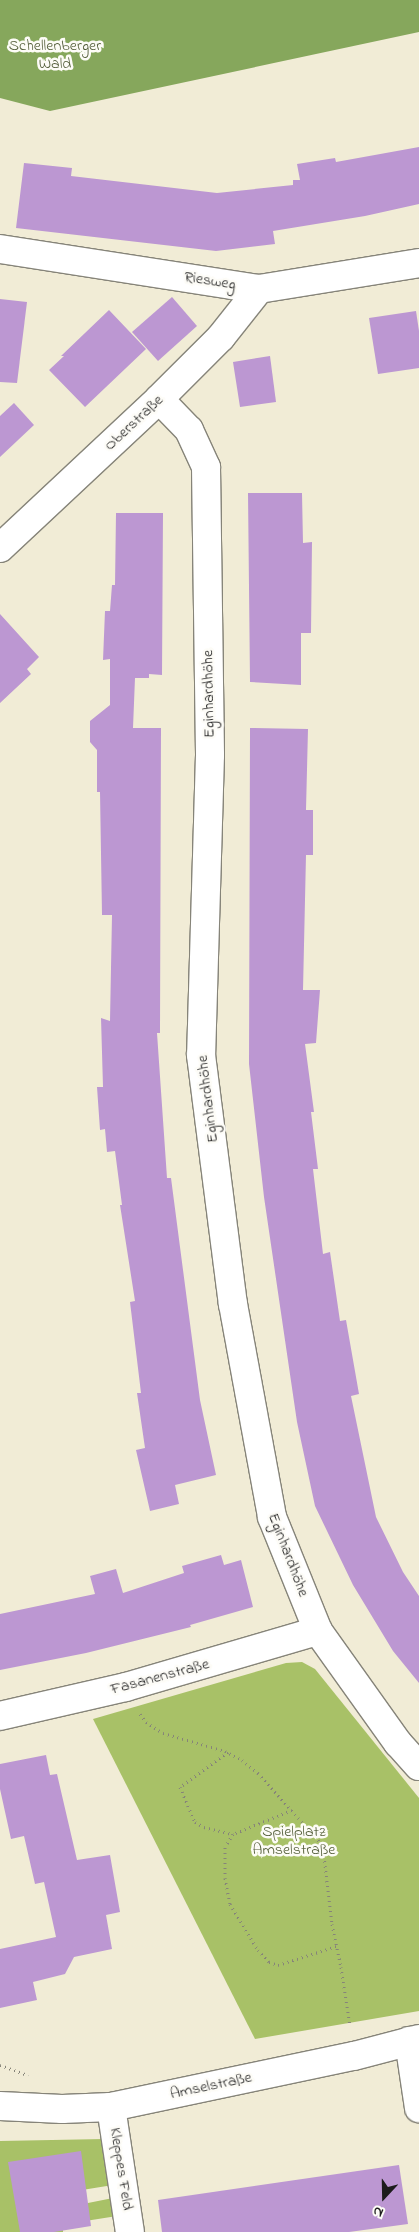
<!DOCTYPE html>
<meta charset="utf-8">
<style>
body{margin:0}
#map{position:relative;width:419px;height:2232px;overflow:hidden;background:#f1ecd6;font-family:"Indie Flower",sans-serif}
div>[style]{position:absolute}
.green>*{inset:0;background:#a8c167}
.forest>*{inset:0;background:#86a75c}
.building>*{inset:0;background:#bc97d2}
.path>*{height:3px;margin-top:-1.5px;transform-origin:0;background:repeating-linear-gradient(90deg,#868479 0 1px,transparent 0 5px)}
.roads{filter:drop-shadow(1px 0 #868479) drop-shadow(-1px 0 #868479) drop-shadow(0 1px #868479) drop-shadow(0 -1px #868479)}
.minor>*{height:28px;margin:-14px;padding:0 14px;transform-origin:14px;border-radius:14px;background:#fff}
span{translate:-50% -50%;white-space:nowrap;text-align:center;line-height:1.15;-webkit-text-stroke:5px #fdfcf7;paint-order:stroke}
.park-label{font-size:16px;color:#545e3a}
.street-label{font-size:16px;color:#1c1c1c}
.north{position:absolute;left:359px;top:2172px;width:50px;height:50px;-webkit-text-stroke:4px #fdfcf7;paint-order:stroke;rotate:201deg;font-size:14px;font-weight:700;line-height:20px;text-align:center;color:#1c1c1c}
.north::after{content:'';display:block;margin:auto;width:18px;height:22px;background:#1c1c1c;clip-path:polygon(50% 0,100% 100%,50% 72%,0 100%)}
</style>
<div id="map">
<div class="green">
<div style="clip-path:polygon(302px 1662px,315px 1669px,419px 1798px,419px 2011px,255px 2039px,93px 1719px,286px 1663px)"></div>
<div style="clip-path:polygon(104px 2139px,113px 2185px,82px 2190px,83px 2204px,113px 2198px,117px 2216px,79px 2222px,63px 2226px,63px 2232px,0 2232px,0 2141px)"></div>
</div>
<div class="forest">
<div style="clip-path:polygon(0 0,419px 0,419px 32px,50px 111px,0 98px)"></div>
</div>
<div class="building">
<div style="clip-path:polygon(419px 147px,419px 204px,365px 216px,273px 231px,275px 244px,216px 251px,16px 228px,24px 163px,72px 168px,71px 176px,217px 193px,293px 185px,293px 180px,300px 180px,297px 164px,335px 158px,336px 162px)"></div>
<div style="clip-path:polygon(172px 297px,197px 326px,158px 361px,132px 332px)"></div>
<div style="clip-path:polygon(0 299px,27px 302px,17px 383px,0 382px)"></div>
<div style="clip-path:polygon(109px 310px,146px 349px,85px 407px,49px 370px,64px 356px,61px 356px)"></div>
<div style="clip-path:polygon(416px 311px,419px 331px,419px 368px,378px 374px,369px 318px)"></div>
<div style="clip-path:polygon(270px 356px,276px 402px,240px 407px,233px 362px)"></div>
<div style="clip-path:polygon(14px 403px,34px 425px,0 457px,0 416px)"></div>
<div style="clip-path:polygon(248px 493px,302px 493px,303px 543px,312px 542px,311px 633px,301px 633px,301px 685px,250px 682px)"></div>
<div style="clip-path:polygon(116px 513px,163px 513px,162px 675px,149px 674px,149px 678px,135px 678px,133px 728px,161px 728px,160px 1033px,157px 1033px,167px 1178px,171px 1178px,200px 1400px,216px 1475px,175px 1485px,179px 1504px,150px 1511px,136px 1450px,145px 1448px,137px 1393px,141px 1393px,130px 1302px,135px 1301px,120px 1205px,122px 1205px,115px 1151px,107px 1152px,105px 1129px,100px 1130px,97px 1087px,103px 1087px,101px 1018px,110px 1021px,112px 915px,102px 915px,100px 792px,97px 792px,97px 750px,90px 742px,90px 721px,110px 705px,110px 659px,103px 660px,105px 611px,110px 611px,112px 585px,115px 585px)"></div>
<div style="clip-path:polygon(0 614px,39px 657px,27px 669px,31px 674px,0 703px)"></div>
<div style="clip-path:polygon(250px 728px,308px 729px,306px 810px,313px 810px,313px 855px,306px 855px,303px 990px,320px 990px,316px 1043px,305px 1044px,314px 1112px,311px 1112px,318px 1169px,313px 1169px,323px 1254px,330px 1252px,340px 1321px,346px 1320px,359px 1394px,351px 1396px,376px 1517px,403px 1572px,419px 1596px,419px 1683px,393px 1651px,353px 1585px,315px 1506px,297px 1422px,264px 1197px,249px 1064px)"></div>
<div style="clip-path:polygon(221px 1555px,224px 1565px,241px 1560px,253px 1607px,190px 1625px,191px 1627px,86px 1653px,0 1670px,0 1614px,95px 1594px,90px 1576px,116px 1569px,123px 1593px,184px 1573px,182px 1566px)"></div>
<div style="clip-path:polygon(46px 1755px,50px 1775px,57px 1774px,77px 1860px,110px 1855px,120px 1912px,106px 1915px,112px 1949px,74px 1957px,65px 1974px,33px 1982px,37px 2000px,0 2008px,0 1949px,56px 1937px,44px 1882px,35px 1884px,24px 1836px,11px 1839px,0 1789px,0 1764px)"></div>
<div style="clip-path:polygon(81px 2151px,91px 2226px,54px 2232px,20px 2232px,8px 2162px)"></div>
<div style="clip-path:polygon(399px 2165px,408px 2224px,349px 2232px,162px 2232px,158px 2200px)"></div>
</div>
<div class="path">
<div style="left:140px;top:1714px;width:10px;rotate:53deg"></div>
<div style="left:146px;top:1722px;width:20px;rotate:33deg"></div>
<div style="left:163px;top:1733px;width:65px;rotate:16.2deg"></div>
<div style="left:225px;top:1751px;width:19px;rotate:28deg"></div>
<div style="left:242px;top:1760px;width:21px;rotate:39deg"></div>
<div style="left:258px;top:1773px;width:93px;rotate:48.1deg"></div>
<div style="left:320px;top:1842px;width:15px;rotate:74deg"></div>
<div style="left:324px;top:1856px;width:68px;rotate:83.3deg"></div>
<div style="left:332px;top:1924px;width:44px;rotate:78.2deg"></div>
<div style="left:341px;top:1967px;width:60px;rotate:81.3deg"></div>
<div style="left:228px;top:1752px;width:59px;rotate:143.9deg"></div>
<div style="left:180px;top:1787px;width:38px;rotate:67deg"></div>
<div style="left:195px;top:1822px;width:10px;rotate:29deg"></div>
<div style="left:204px;top:1827px;width:30px;rotate:14deg"></div>
<div style="left:292px;top:1810px;width:64px;rotate:157.9deg"></div>
<div style="left:233px;top:1834px;width:15px;rotate:122deg"></div>
<div style="left:225px;top:1847px;width:31px;rotate:90deg"></div>
<div style="left:225px;top:1878px;width:26px;rotate:79deg"></div>
<div style="left:230px;top:1904px;width:54px;rotate:58.7deg"></div>
<div style="left:258px;top:1950px;width:16px;rotate:47deg"></div>
<div style="left:269px;top:1962px;width:9px;rotate:18deg"></div>
<div style="left:278px;top:1965px;width:62px;rotate:-17.9deg"></div>
<div style="left:0;top:2065px;width:30px;rotate:20deg"></div>
</div>
<div class="roads">
<div class="minor">
<div style="left:0;top:249px;width:262px;rotate:8.8deg"></div>
<div style="left:259px;top:289px;width:162px;rotate:-9.2deg"></div>
<div style="left:159px;top:399px;width:43px;rotate:45.9deg"></div>
<div style="left:189px;top:430px;width:41px;rotate:65.3deg"></div>
<div style="left:206px;top:467px;width:288px;rotate:89.2deg"></div>
<div style="left:210px;top:755px;width:300px;rotate:91.7deg"></div>
<div style="left:201px;top:1055px;width:251px;rotate:82.7deg"></div>
<div style="left:233px;top:1304px;width:217px;rotate:79.6deg"></div>
<div style="left:272px;top:1517px;width:123px;rotate:68deg"></div>
<div style="left:318px;top:1631px;width:138px;rotate:54.5deg"></div>
<div style="left:398px;top:1743px;width:31px;rotate:48deg"></div>
<div style="left:0;top:548px;width:218px;rotate:-43.1deg"></div>
<div style="left:159px;top:399px;width:88px;rotate:-45deg"></div>
<div style="left:221px;top:337px;width:61px;rotate:-51.6deg"></div>
<div style="left:0;top:1716px;width:129px;rotate:-13deg"></div>
<div style="left:126px;top:1687px;width:200px;rotate:-16.3deg"></div>
<div style="left:409px;top:2041px;width:68px;rotate:81.5deg"></div>
<div style="left:0;top:2106px;width:62px;rotate:2.8deg"></div>
<div style="left:62px;top:2109px;width:49px;rotate:-2.3deg"></div>
<div style="left:111px;top:2107px;width:248px;rotate:-11.9deg"></div>
<div style="left:354px;top:2056px;width:67px;rotate:-14.7deg"></div>
<div style="left:111px;top:2107px;width:126px;rotate:81.4deg"></div>
</div>
</div>
<div class="park-label">
<span style="left:55px;top:55px">Schellenberger<br>Wald</span>
<span style="left:294px;top:1841px">Spielplatz<br>Amselstraße</span>
</div>
<div class="street-label">
<span style="left:210px;top:281px;rotate:9deg">Riesweg</span>
<span style="left:134px;top:423px;rotate:-43deg">Oberstraße</span>
<span style="left:209px;top:694px;rotate:-91deg">Eginhardhöhe</span>
<span style="left:208px;top:1099px;rotate:-97deg">Eginhardhöhe</span>
<span style="left:288px;top:1555px;rotate:69deg">Eginhardhöhe</span>
<span style="left:160px;top:1677px;rotate:-15deg">Fasanenstraße</span>
<span style="left:211px;top:2086px;rotate:-12deg">Amselstraße</span>
<span style="left:121px;top:2169px;rotate:81deg">Kleppes Feld</span>
</div>
<div class="north">N</div>
</div>
